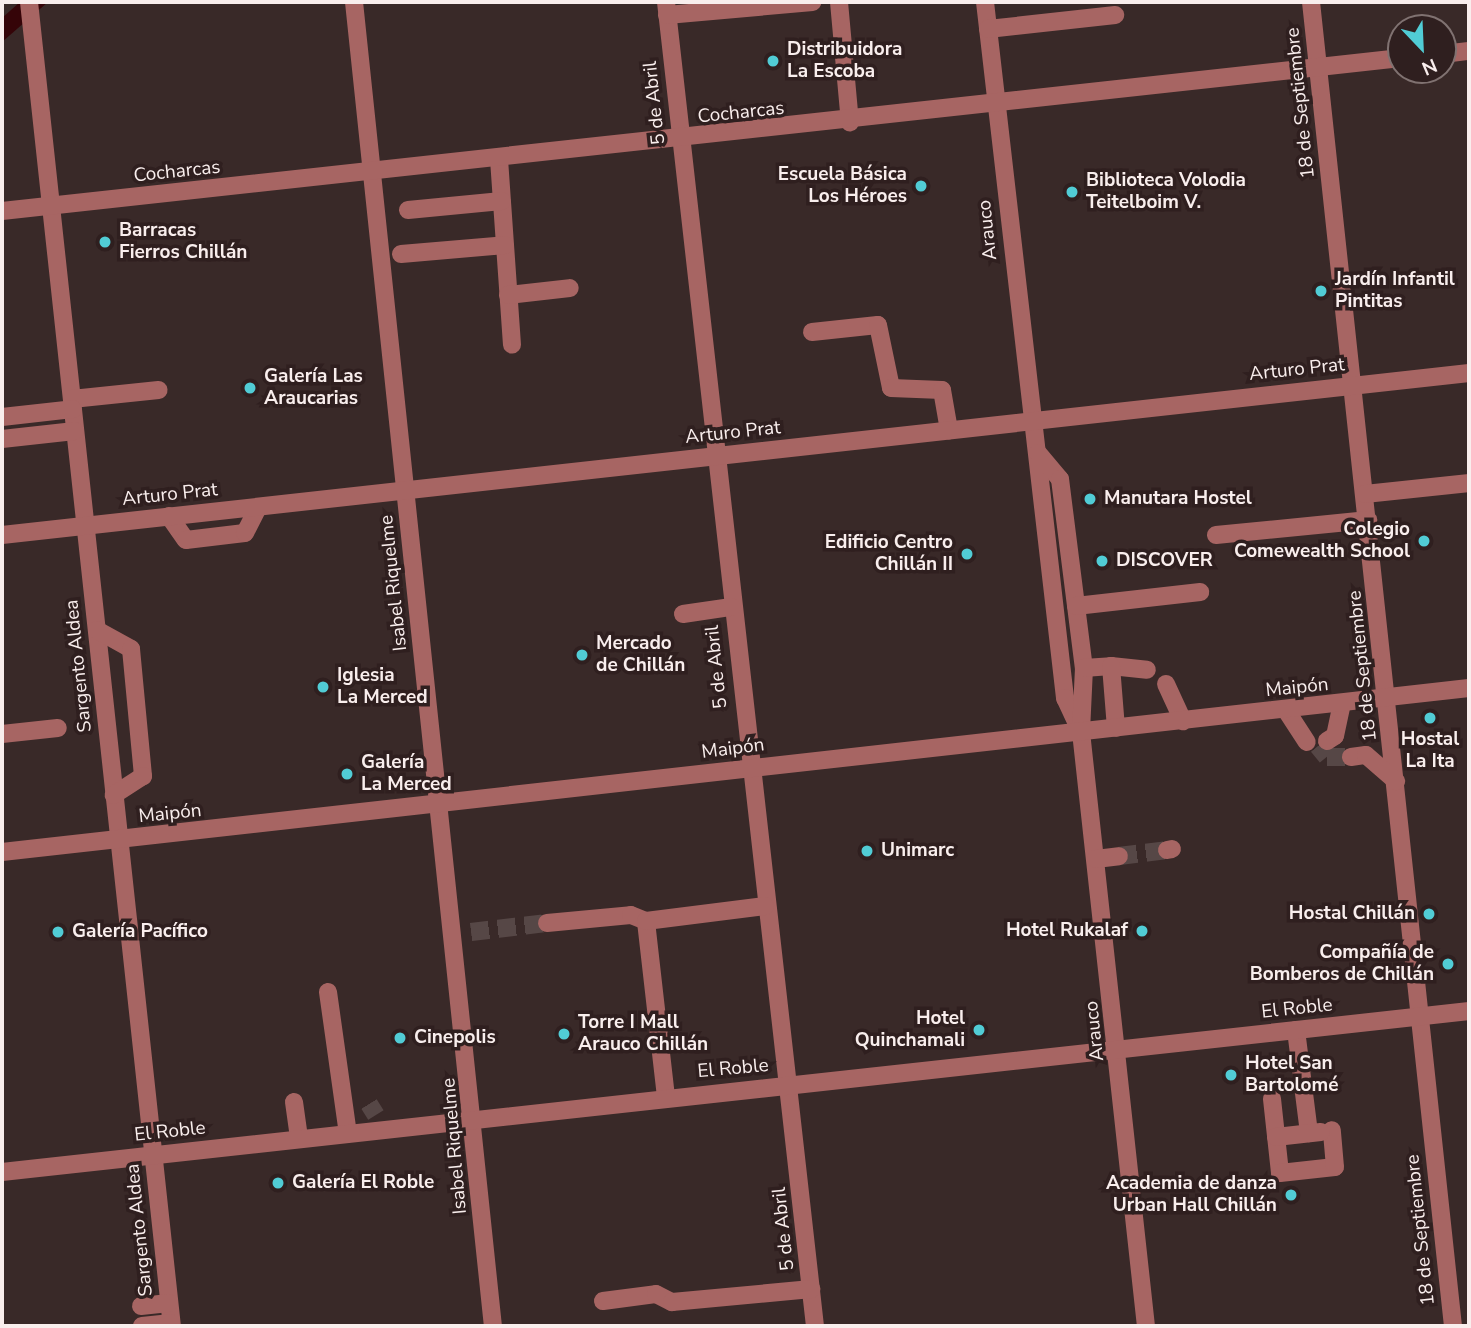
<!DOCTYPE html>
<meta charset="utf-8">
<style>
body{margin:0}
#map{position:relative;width:1471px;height:1328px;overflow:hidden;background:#392928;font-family:"Nunito Sans",sans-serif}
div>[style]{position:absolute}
.water>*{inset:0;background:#350408}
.minor-tunnel>*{height:18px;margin-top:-9px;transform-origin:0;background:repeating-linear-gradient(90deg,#564746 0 18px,transparent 0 27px)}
.minor>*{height:18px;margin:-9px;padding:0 9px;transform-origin:9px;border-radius:9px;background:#a76563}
.dots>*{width:19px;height:19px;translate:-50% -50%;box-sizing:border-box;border:4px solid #2f1f1f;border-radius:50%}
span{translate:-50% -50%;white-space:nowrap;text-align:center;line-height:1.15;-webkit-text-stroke:7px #2f1f1f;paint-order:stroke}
.poi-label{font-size:19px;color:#f9eeed;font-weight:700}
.left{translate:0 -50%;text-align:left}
.right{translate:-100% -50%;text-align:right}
.street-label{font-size:19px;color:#f9eeed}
.frame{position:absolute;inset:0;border:4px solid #f9eeed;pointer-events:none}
.north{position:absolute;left:1387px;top:14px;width:70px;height:70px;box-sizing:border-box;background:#2f1f1f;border:2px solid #807271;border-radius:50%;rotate:157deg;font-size:19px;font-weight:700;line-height:28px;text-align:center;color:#f9eeed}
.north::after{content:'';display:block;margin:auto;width:24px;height:32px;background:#51ccd5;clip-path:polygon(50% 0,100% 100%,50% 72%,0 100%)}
</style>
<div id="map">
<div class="water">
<div style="clip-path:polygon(20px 2px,48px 2px,2px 42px,2px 18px)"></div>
</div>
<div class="minor-tunnel">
<div style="left:1318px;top:746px;width:14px;rotate:51deg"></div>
<div style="left:1327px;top:757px;width:24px"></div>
<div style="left:1119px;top:856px;width:48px;rotate:-7.1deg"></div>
<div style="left:471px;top:932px;width:77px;rotate:-6.8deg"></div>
<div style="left:369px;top:1104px;width:13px;rotate:58deg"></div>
</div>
<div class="minor">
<div style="left:29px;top:2px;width:1332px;rotate:83.84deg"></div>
<div style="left:354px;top:2px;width:1331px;rotate:84.01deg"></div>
<div style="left:666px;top:2px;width:1332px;rotate:83.58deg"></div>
<div style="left:839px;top:2px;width:121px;rotate:84.8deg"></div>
<div style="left:985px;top:2px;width:701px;rotate:83.44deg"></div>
<div style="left:1065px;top:698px;width:38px;rotate:65deg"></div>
<div style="left:1311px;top:2px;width:1332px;rotate:83.88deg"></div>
<div style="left:667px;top:15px;width:146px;rotate:-5.1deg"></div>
<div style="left:988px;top:29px;width:128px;rotate:-6.3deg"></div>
<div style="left:1443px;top:54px;width:26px;rotate:-7deg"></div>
<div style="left:499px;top:159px;width:186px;rotate:86deg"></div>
<div style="left:408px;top:210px;width:94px;rotate:-5.5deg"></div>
<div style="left:2px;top:211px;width:1407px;rotate:-6.24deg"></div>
<div style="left:401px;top:254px;width:104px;rotate:-4.9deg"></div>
<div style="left:508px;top:295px;width:62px;rotate:-6.4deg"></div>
<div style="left:812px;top:332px;width:66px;rotate:-6.1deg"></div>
<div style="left:878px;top:325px;width:64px;rotate:78.3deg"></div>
<div style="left:891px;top:388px;width:51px;rotate:2.2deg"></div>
<div style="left:942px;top:390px;width:41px;rotate:80.1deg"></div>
<div style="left:72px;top:399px;width:87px;rotate:-5.9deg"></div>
<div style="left:2px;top:417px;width:71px;rotate:-6.4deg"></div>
<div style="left:2px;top:439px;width:73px;rotate:-6.3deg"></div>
<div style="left:1038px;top:453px;width:34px;rotate:50deg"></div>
<div style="left:1060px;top:479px;width:191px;rotate:82.8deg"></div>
<div style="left:1084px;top:668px;width:64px;rotate:92.7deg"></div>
<div style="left:1081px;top:732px;width:598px;rotate:83.76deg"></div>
<div style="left:1365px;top:494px;width:105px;rotate:-6deg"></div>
<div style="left:169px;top:516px;width:29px;rotate:55deg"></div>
<div style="left:186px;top:540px;width:59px;rotate:-6.8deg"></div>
<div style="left:245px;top:533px;width:29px;rotate:-63deg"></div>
<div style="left:2px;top:535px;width:1476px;rotate:-6.3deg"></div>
<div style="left:1216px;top:535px;width:153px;rotate:-5.6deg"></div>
<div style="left:1076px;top:606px;width:125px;rotate:-6.4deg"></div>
<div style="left:683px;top:614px;width:49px;rotate:-8.3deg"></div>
<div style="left:97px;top:630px;width:39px;rotate:29deg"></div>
<div style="left:131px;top:649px;width:128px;rotate:84.6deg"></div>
<div style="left:143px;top:776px;width:35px;rotate:147deg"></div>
<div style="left:1111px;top:666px;width:36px;rotate:6deg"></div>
<div style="left:1084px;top:668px;width:27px;rotate:-4deg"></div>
<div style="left:1111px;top:666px;width:62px;rotate:85.4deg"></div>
<div style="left:1166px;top:684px;width:41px;rotate:65.3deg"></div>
<div style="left:1286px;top:710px;width:38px;rotate:57deg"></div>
<div style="left:2px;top:734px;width:56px;rotate:-6.1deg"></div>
<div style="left:1327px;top:741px;width:9px;rotate:-32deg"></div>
<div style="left:1335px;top:736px;width:33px;rotate:-78deg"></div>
<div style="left:1351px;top:757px;width:15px;rotate:-8deg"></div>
<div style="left:1366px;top:755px;width:40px;rotate:41deg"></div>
<div style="left:1167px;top:850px;width:5px;rotate:-11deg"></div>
<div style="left:2px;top:852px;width:1476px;rotate:-6.38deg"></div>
<div style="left:1096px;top:859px;width:23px;rotate:-7deg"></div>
<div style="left:547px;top:923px;width:84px;rotate:-5.4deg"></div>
<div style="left:631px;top:915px;width:16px;rotate:22deg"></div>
<div style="left:328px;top:992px;width:143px;rotate:82deg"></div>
<div style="left:1296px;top:1030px;width:104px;rotate:82.8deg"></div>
<div style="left:666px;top:1097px;width:177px;rotate:-96.5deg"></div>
<div style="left:646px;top:921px;width:120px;rotate:-7.2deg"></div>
<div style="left:1272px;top:1099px;width:74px;rotate:83.8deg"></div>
<div style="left:1280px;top:1173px;width:55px;rotate:-6.2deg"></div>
<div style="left:1335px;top:1167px;width:37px;rotate:-95deg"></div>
<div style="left:294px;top:1102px;width:37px;rotate:82deg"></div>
<div style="left:1276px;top:1137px;width:45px;rotate:-6.3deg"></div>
<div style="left:2px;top:1172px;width:1476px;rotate:-6.26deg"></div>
<div style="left:603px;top:1301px;width:53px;rotate:-7.5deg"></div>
<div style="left:656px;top:1294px;width:18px;rotate:27deg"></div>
<div style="left:672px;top:1302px;width:140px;rotate:-5.3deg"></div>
<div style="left:141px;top:1306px;width:28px;rotate:-6deg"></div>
<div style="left:142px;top:1326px;width:29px;rotate:-6deg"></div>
</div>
<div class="dots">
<div style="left:773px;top:61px;background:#51ccd5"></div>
<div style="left:921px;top:186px;background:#51ccd5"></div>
<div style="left:1072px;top:192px;background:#51ccd5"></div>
<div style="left:105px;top:242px;background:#51ccd5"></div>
<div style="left:1321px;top:291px;background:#51ccd5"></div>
<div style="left:250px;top:388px;background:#51ccd5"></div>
<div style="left:1090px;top:499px;background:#51ccd5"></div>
<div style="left:1424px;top:541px;background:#51ccd5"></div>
<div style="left:967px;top:554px;background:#51ccd5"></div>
<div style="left:1102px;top:561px;background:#51ccd5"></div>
<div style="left:582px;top:655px;background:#51ccd5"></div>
<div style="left:323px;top:687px;background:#51ccd5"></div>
<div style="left:1430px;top:718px;background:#51ccd5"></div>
<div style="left:347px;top:774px;background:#51ccd5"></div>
<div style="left:867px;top:851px;background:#51ccd5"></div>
<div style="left:1429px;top:914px;background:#51ccd5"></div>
<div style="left:1142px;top:931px;background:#51ccd5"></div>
<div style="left:58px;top:932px;background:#51ccd5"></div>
<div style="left:1448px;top:964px;background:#51ccd5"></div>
<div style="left:979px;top:1030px;background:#51ccd5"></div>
<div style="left:564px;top:1034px;background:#51ccd5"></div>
<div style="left:400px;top:1038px;background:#51ccd5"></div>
<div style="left:1231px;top:1075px;background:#51ccd5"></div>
<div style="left:278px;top:1183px;background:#51ccd5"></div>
<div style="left:1291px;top:1195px;background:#51ccd5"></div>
</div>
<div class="poi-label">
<span class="left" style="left:787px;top:61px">Distribuidora<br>La Escoba</span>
<span class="right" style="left:907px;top:186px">Escuela Básica<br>Los Héroes</span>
<span class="left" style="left:1086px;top:192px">Biblioteca Volodia<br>Teitelboim V.</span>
<span class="left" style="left:119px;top:242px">Barracas<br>Fierros Chillán</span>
<span class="left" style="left:1335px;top:291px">Jardín Infantil<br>Pintitas</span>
<span class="left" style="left:264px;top:388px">Galería Las<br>Araucarias</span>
<span class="left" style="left:1104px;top:499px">Manutara Hostel</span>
<span class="right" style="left:1410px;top:541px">Colegio<br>Comewealth School</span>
<span class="right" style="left:953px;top:554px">Edificio Centro<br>Chillán II</span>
<span class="left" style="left:1116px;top:561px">DISCOVER</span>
<span class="left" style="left:596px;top:655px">Mercado<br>de Chillán</span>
<span class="left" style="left:337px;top:687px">Iglesia<br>La Merced</span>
<span style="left:1430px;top:751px">Hostal<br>La Ita</span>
<span class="left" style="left:361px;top:774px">Galería<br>La Merced</span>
<span class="left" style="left:881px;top:851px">Unimarc</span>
<span class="right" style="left:1415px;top:914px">Hostal Chillán</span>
<span class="right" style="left:1128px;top:931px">Hotel Rukalaf</span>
<span class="left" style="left:72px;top:932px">Galería Pacífico</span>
<span class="right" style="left:1434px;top:964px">Compañía de<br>Bomberos de Chillán</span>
<span class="right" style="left:965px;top:1030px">Hotel<br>Quinchamali</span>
<span class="left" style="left:578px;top:1034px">Torre I Mall<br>Arauco Chillán</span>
<span class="left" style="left:414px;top:1038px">Cinepolis</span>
<span class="left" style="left:1245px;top:1075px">Hotel San<br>Bartolomé</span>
<span class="left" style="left:292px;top:1183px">Galería El Roble</span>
<span class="right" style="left:1277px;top:1195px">Academia de danza<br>Urban Hall Chillán</span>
</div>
<div class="street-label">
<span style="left:655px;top:103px;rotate:-96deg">5 de Abril</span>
<span style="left:1301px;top:103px;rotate:-96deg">18 de Septiembre</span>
<span style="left:741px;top:113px;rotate:-6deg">Cocharcas</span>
<span style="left:177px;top:172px;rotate:-6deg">Cocharcas</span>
<span style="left:988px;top:230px;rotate:-96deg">Arauco</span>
<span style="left:1297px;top:370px;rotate:-6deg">Arturo Prat</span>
<span style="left:733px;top:433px;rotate:-6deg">Arturo Prat</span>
<span style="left:170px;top:495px;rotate:-6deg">Arturo Prat</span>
<span style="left:394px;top:583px;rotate:-96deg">Isabel Riquelme</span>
<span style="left:79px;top:666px;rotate:-96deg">Sargento Aldea</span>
<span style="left:1363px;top:666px;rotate:-96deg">18 de Septiembre</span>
<span style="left:717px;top:667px;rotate:-96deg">5 de Abril</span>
<span style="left:1297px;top:688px;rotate:-6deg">Maipón</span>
<span style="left:733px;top:749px;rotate:-7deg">Maipón</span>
<span style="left:170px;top:814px;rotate:-6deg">Maipón</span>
<span style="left:1297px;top:1009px;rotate:-6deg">El Roble</span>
<span style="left:1095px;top:1031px;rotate:-96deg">Arauco</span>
<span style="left:733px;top:1069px;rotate:-5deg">El Roble</span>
<span style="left:170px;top:1132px;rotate:-6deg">El Roble</span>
<span style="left:455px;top:1146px;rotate:-95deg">Isabel Riquelme</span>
<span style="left:784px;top:1229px;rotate:-96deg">5 de Abril</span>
<span style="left:140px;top:1230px;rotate:-96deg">Sargento Aldea</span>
<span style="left:1421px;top:1230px;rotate:-96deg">18 de Septiembre</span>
</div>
<div class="frame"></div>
<div class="north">N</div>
</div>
